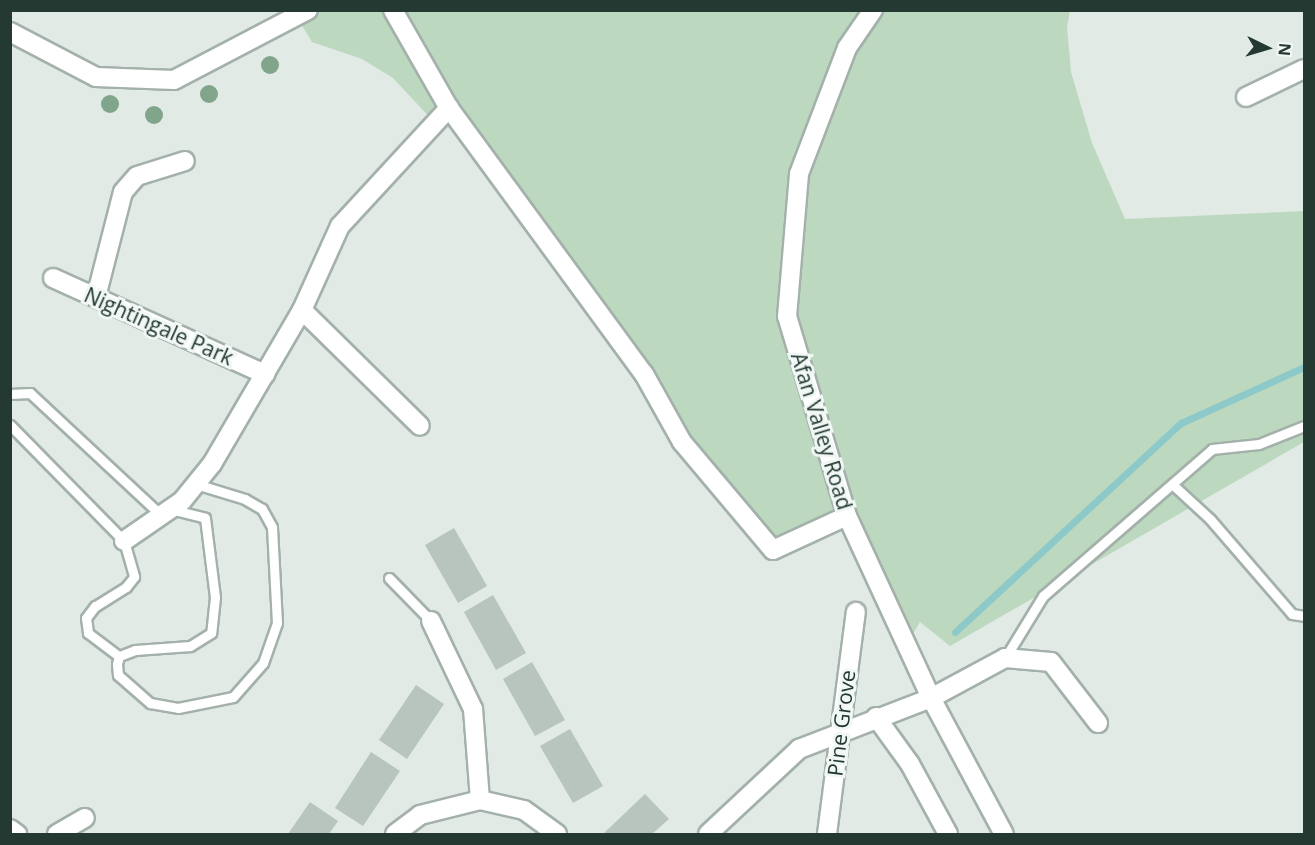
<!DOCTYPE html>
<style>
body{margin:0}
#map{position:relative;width:1315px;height:845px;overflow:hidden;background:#e1eae5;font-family:"Open Sans",sans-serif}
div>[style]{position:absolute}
.green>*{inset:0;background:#bcd9c0}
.stream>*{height:7px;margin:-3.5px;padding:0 3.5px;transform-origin:3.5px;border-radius:3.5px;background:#8ec9ca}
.building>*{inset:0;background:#b7c5be}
.roads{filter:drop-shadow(2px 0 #a4b1ab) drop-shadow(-2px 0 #a4b1ab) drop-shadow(0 2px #a4b1ab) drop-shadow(0 -2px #a4b1ab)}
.service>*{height:9px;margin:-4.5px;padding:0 4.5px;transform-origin:4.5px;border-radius:4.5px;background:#fff}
.minor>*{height:18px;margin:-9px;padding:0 9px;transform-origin:9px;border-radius:9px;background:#fff}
.secondary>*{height:18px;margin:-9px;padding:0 9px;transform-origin:9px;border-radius:9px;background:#fff}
.trees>*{width:18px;height:18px;margin:-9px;border-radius:50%;background:#81a58b}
span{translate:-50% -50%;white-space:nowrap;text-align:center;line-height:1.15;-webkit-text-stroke:6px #f1f7f4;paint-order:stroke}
.street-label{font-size:21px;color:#233931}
.frame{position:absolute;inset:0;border:12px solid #233931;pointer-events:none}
.north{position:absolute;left:1237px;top:18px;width:60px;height:60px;-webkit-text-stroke:4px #f1f7f4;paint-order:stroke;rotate:95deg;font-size:16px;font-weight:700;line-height:24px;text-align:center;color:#233931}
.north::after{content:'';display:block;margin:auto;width:21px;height:27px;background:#233931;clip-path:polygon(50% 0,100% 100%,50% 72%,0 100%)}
</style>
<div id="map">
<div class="green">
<div style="clip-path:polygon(293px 11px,1070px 11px,1067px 27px,1071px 72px,1092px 143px,1125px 219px,1304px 211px,1304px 442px,950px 646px,920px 622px,906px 646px,847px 516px,773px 550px,682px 442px,449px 108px,434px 122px,393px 78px,362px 59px,312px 42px)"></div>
</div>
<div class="stream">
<div style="left:955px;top:632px;width:308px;rotate:-42.8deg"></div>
<div style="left:1181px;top:423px;width:135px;rotate:-24.5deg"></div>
</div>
<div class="building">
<div style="clip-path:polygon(454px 528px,487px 586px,458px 603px,425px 545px)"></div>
<div style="clip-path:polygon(493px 595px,526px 653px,496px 670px,464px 612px)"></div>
<div style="clip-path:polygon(532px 662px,565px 720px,535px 736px,503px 679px)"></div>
<div style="clip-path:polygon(416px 685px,444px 704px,407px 759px,379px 740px)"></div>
<div style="clip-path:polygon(570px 729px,603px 786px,573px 803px,540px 746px)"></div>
<div style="clip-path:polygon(371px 752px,400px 771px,363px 826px,335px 808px)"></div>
<div style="clip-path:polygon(645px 794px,669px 819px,652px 834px,603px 834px)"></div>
<div style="clip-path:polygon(310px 802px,338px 821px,329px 834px,288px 834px)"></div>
</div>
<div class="roads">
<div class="service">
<div style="left:10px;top:394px;width:20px;rotate:-3deg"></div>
<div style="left:30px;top:393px;width:179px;rotate:43deg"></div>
<div style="left:10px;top:425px;width:163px;rotate:45.5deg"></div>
<div style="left:124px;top:541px;width:37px;rotate:74deg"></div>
<div style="left:134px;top:577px;width:13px;rotate:129deg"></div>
<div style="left:126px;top:587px;width:36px;rotate:148deg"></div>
<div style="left:95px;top:606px;width:15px;rotate:127deg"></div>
<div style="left:86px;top:618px;width:15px;rotate:82deg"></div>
<div style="left:88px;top:633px;width:39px;rotate:37deg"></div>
<div style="left:1172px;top:484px;width:52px;rotate:42.6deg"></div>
<div style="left:1210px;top:519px;width:125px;rotate:49.2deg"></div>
<div style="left:1292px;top:614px;width:12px;rotate:9deg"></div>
<div style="left:170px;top:509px;width:36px;rotate:14deg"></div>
<div style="left:205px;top:518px;width:80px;rotate:82.8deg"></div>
<div style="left:215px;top:597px;width:36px;rotate:96deg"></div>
<div style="left:211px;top:633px;width:25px;rotate:148deg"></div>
<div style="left:190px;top:646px;width:55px;rotate:175.8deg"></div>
<div style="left:135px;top:650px;width:17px;rotate:159deg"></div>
<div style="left:119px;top:656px;width:8px;rotate:104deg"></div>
<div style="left:117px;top:664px;width:11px;rotate:85deg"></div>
<div style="left:118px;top:675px;width:43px;rotate:41.2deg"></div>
<div style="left:150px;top:703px;width:28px;rotate:10deg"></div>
<div style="left:178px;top:708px;width:56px;rotate:-11.3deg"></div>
<div style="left:233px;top:697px;width:45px;rotate:-48.6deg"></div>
<div style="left:263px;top:663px;width:42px;rotate:-70.7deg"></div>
<div style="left:277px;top:623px;width:96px;rotate:-93deg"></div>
<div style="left:272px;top:527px;width:21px;rotate:-119deg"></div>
<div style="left:262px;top:509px;width:20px;rotate:-150deg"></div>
<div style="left:245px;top:499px;width:51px;rotate:-163deg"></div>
<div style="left:389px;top:578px;width:60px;rotate:45.7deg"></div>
<div style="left:1005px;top:658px;width:73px;rotate:-58.5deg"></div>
<div style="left:1043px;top:596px;width:224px;rotate:-41deg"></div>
<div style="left:1212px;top:449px;width:47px;rotate:-6.1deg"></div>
<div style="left:1259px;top:444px;width:48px;rotate:-21.8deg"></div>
</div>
<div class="minor">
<div style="left:393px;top:10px;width:113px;rotate:60.3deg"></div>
<div style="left:449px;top:108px;width:330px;rotate:53.8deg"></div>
<div style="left:644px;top:374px;width:78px;rotate:60.8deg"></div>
<div style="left:682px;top:442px;width:141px;rotate:49.9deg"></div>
<div style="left:773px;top:550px;width:81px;rotate:-24.7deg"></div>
<div style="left:10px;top:32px;width:97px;rotate:27.6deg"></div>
<div style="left:96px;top:77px;width:78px;rotate:2.2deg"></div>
<div style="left:174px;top:80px;width:151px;rotate:-27.6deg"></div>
<div style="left:1246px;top:97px;width:64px;rotate:-25.8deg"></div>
<div style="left:53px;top:278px;width:233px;rotate:24.4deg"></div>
<div style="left:96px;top:297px;width:108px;rotate:-75.6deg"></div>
<div style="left:123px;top:192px;width:21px;rotate:-49deg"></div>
<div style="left:137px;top:176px;width:50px;rotate:-17.4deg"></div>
<div style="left:302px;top:310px;width:165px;rotate:44.5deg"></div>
<div style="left:124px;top:541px;width:70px;rotate:-34.6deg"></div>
<div style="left:182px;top:501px;width:48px;rotate:-51deg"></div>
<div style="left:212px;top:464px;width:178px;rotate:-59.7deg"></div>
<div style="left:302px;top:310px;width:92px;rotate:-65.7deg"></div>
<div style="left:340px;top:226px;width:161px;rotate:-47.3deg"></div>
<div style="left:431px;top:621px;width:98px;rotate:64.5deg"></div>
<div style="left:473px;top:709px;width:91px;rotate:85.6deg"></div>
<div style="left:876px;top:717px;width:58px;rotate:54.1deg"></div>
<div style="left:910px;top:764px;width:80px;rotate:61.5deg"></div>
<div style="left:10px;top:829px;width:9px;rotate:36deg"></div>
<div style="left:57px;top:834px;width:32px;rotate:-30deg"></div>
<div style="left:395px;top:834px;width:31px;rotate:-37deg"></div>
<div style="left:420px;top:815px;width:62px;rotate:-14deg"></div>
<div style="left:480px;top:800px;width:45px;rotate:12.8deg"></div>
<div style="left:524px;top:810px;width:41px;rotate:36deg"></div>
<div style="left:708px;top:834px;width:125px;rotate:-43deg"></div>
<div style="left:799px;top:749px;width:142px;rotate:-21.1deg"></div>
<div style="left:931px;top:698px;width:84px;rotate:-28.4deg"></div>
<div style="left:1005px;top:658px;width:46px;rotate:5deg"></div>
<div style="left:1051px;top:662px;width:77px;rotate:52.4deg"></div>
<div style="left:827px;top:834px;width:224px;rotate:-82.6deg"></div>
</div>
<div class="secondary">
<div style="left:873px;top:10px;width:46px;rotate:124.4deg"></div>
<div style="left:847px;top:48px;width:135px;rotate:110.9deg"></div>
<div style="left:799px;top:174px;width:143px;rotate:94.8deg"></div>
<div style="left:787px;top:316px;width:209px;rotate:73.3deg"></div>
<div style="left:847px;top:516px;width:200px;rotate:65.2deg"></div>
<div style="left:931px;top:698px;width:154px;rotate:61.8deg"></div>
</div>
</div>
<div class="trees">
<div style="left:270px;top:65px"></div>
<div style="left:209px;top:94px"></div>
<div style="left:110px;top:104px"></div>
<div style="left:154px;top:115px"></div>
</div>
<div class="street-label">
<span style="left:159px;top:326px;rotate:24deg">Nightingale Park</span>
<span style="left:822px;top:431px;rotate:73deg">Afan Valley Road</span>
<span style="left:841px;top:723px;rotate:-83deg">Pine Grove</span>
</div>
<div class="frame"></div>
<div class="north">N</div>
</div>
